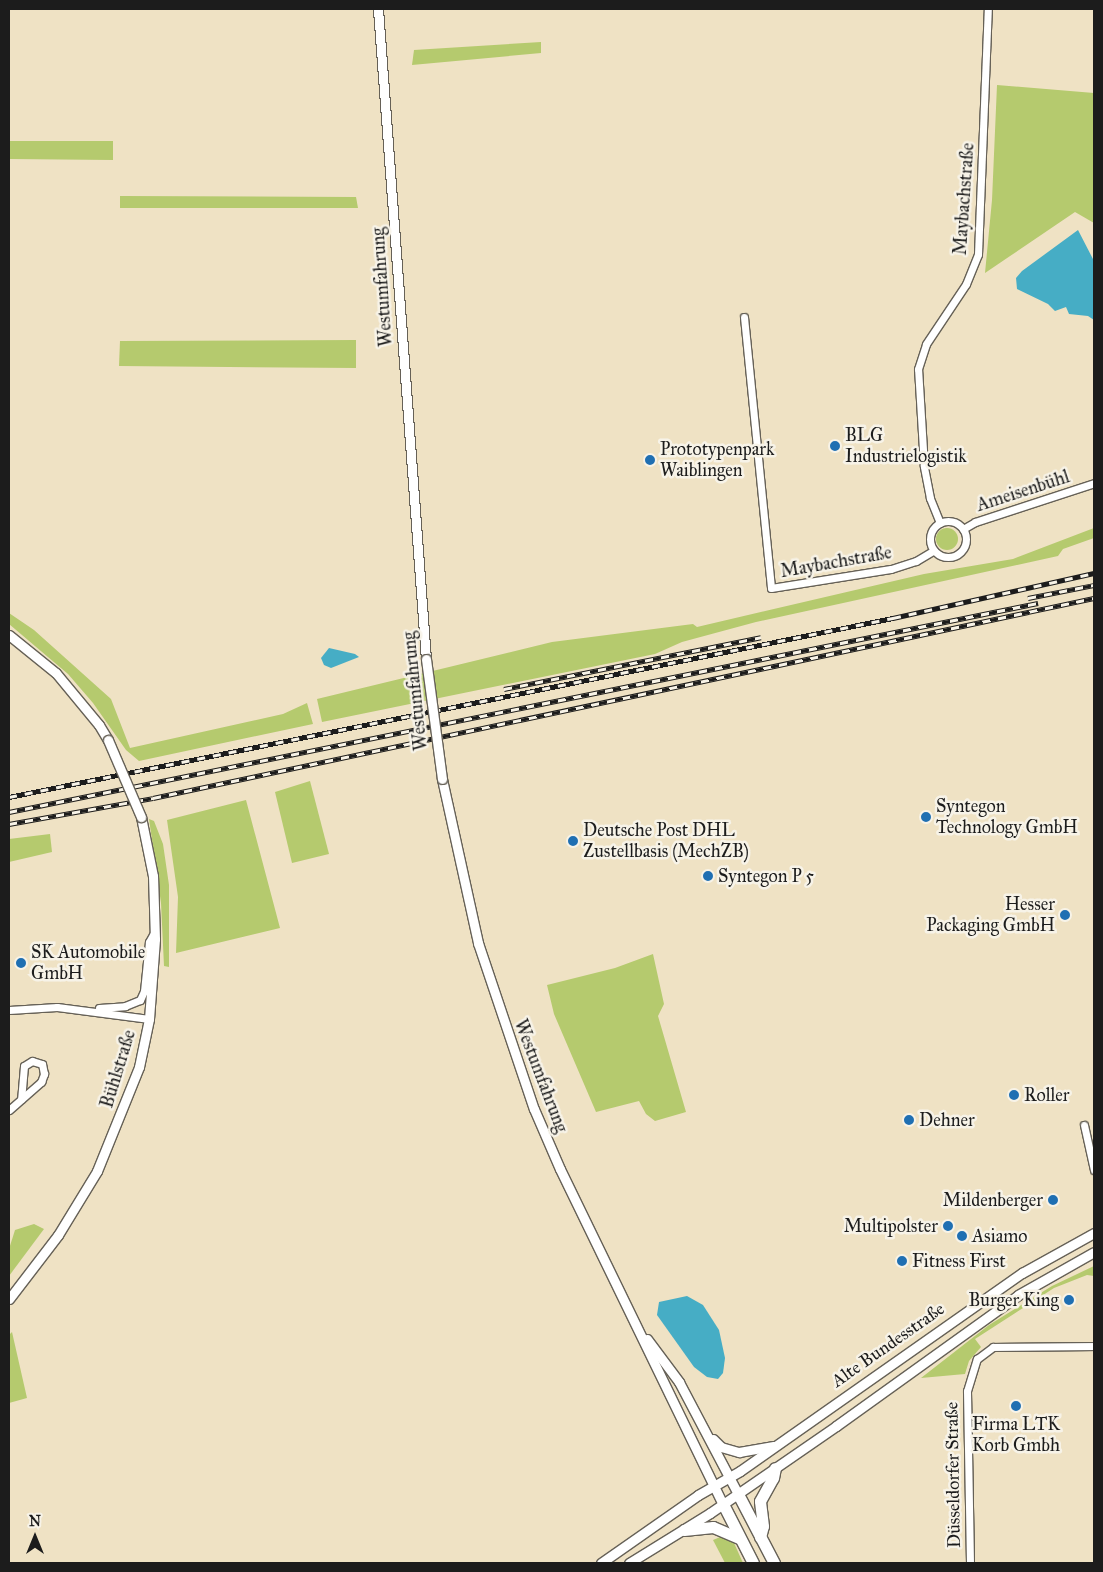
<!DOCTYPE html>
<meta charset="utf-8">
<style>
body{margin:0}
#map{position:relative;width:1103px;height:1572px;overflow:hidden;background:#efe2c4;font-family:"IM FELL Great Primer",serif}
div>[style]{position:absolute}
.green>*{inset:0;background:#b5ca6e}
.round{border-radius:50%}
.water>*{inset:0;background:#46adc5}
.roads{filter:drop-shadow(1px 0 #666157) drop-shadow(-1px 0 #666157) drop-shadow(0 1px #666157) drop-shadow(0 -1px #666157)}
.minor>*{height:7px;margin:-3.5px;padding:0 3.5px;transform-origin:3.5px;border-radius:3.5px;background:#fff}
.minor>.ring{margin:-3.5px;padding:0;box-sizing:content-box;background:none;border:7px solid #fff;border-radius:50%}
.secondary>*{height:9px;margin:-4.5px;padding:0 4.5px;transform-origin:4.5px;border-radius:4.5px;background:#fff}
.trunk>*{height:11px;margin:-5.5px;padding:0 5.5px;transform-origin:5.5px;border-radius:5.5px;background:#fff}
.rail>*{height:4.5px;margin-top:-2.25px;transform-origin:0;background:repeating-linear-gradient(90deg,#f7f3e8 0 8px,#1c1c1c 0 16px);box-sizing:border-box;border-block:1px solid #1c1c1c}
.bridges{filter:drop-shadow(1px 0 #666157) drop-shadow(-1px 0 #666157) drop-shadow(0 1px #666157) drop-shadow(0 -1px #666157)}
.secondary-bridge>*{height:9px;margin:-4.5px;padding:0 4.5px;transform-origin:4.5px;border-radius:4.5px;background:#fff}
.dots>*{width:14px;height:14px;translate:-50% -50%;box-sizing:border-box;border:2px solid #f7f3e8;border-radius:50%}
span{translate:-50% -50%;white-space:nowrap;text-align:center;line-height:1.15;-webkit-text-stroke:5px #f7f3e8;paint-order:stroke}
.street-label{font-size:18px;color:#1c1c1c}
.poi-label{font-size:18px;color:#1c1c1c}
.left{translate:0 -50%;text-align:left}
.right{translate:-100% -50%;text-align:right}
.frame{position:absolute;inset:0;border:10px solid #1c1c1c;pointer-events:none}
.north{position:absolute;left:10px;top:1512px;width:50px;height:50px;-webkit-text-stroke:4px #f7f3e8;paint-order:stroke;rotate:0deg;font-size:14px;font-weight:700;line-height:20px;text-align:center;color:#1c1c1c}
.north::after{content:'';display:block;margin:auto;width:18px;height:22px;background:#1c1c1c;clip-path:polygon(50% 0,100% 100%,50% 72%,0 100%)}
</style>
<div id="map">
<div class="green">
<div style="clip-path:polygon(541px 42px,541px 53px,412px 65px,414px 50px)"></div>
<div style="clip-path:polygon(997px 85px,1094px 93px,1094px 223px,1075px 212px,985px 273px,992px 200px)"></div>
<div style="clip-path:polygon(9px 141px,113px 141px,113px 160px,9px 159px)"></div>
<div style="clip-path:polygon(120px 196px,356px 197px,358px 208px,120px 208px)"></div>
<div style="clip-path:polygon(356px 340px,356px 368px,119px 366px,120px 341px)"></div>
<div style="clip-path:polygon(1094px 528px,1094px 538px,1063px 549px,1058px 556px,756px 622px,682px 642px,655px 654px,322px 722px,317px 699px,552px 642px,693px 624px,697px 627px,924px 574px,1013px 559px)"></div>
<div class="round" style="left:936px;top:528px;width:22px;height:22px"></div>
<div style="clip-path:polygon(9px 613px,34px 630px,111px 699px,130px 748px,283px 714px,307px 703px,313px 724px,139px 761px,126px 750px,93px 703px,68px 674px,9px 624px)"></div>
<div style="clip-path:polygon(310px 781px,329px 854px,292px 863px,275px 792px)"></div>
<div style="clip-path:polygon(246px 800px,280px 928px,176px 953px,178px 897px,167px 820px)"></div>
<div style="clip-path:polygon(149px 819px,154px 821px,163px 844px,169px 885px,169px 967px,164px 966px,161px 903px)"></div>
<div style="clip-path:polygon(50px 834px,52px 852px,9px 862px,9px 839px)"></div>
<div style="clip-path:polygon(653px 954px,664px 1004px,658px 1016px,686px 1112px,655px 1121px,646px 1114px,639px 1101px,596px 1112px,554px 1014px,547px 985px,615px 968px)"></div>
<div style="clip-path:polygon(34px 1224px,44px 1229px,9px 1276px,9px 1249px,15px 1230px)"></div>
<div style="clip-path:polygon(1094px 1266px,1094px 1276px,1087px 1275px,1054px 1288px,975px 1339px,981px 1347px,969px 1361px,965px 1374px,921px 1378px,989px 1325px,1052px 1286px)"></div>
<div style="clip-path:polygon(12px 1332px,27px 1398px,9px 1403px,9px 1335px)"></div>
<div style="clip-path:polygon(725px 1535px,734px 1543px,743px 1563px,725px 1563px,713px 1540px)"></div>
</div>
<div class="water">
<div style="clip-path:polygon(1078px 230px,1094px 261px,1094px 320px,1088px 316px,1069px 314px,1066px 307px,1055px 311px,1048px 304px,1017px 289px,1016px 278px,1022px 271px)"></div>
<div style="clip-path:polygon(329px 648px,355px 654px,359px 657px,331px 668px,324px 665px,321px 658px)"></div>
<div style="clip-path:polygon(687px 1296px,703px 1305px,719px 1330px,725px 1358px,723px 1373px,718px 1379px,707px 1377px,694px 1367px,657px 1315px,659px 1302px)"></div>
</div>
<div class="roads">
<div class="minor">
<div style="left:744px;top:317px;width:272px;rotate:84.3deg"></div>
<div style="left:771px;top:588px;width:121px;rotate:-9deg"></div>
<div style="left:891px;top:569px;width:26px;rotate:-18deg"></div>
<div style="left:916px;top:561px;width:21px;rotate:-31deg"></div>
<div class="ring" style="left:930px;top:521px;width:29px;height:29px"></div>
<div style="left:940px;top:523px;width:27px;rotate:-112deg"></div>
<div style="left:930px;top:498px;width:33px;rotate:-101deg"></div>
<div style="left:924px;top:466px;width:97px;rotate:-93.5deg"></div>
<div style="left:918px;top:369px;width:26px;rotate:-72deg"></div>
<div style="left:926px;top:344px;width:72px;rotate:-56.3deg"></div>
<div style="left:966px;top:284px;width:32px;rotate:-68deg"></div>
<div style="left:978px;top:254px;width:245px;rotate:-87.7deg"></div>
<div style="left:963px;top:529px;width:14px;rotate:-30deg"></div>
<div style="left:975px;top:522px;width:125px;rotate:-18.1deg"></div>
<div style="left:99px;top:1008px;width:26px;rotate:-4deg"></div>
<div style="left:125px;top:1006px;width:16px;rotate:-22deg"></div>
<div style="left:140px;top:1000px;width:10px;rotate:-66deg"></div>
<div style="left:144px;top:991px;width:49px;rotate:-84.2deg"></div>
<div style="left:149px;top:942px;width:10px;rotate:-61deg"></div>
<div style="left:9px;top:1010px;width:48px;rotate:-3.6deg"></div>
<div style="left:57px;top:1007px;width:93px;rotate:7.4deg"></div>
<div style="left:9px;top:1110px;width:43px;rotate:-41.2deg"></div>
<div style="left:41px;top:1082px;width:9px;rotate:-69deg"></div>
<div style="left:44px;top:1074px;width:10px;rotate:-101deg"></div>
<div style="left:42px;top:1064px;width:10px;rotate:-163deg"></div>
<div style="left:32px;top:1061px;width:9px;rotate:148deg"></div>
<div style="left:24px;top:1066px;width:33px;rotate:95deg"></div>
<div style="left:1084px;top:1125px;width:46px;rotate:77.5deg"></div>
<div style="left:970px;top:1563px;width:172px;rotate:-91deg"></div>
<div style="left:967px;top:1391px;width:34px;rotate:-73deg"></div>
<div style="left:977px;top:1359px;width:20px;rotate:-37deg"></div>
<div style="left:993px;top:1347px;width:101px;rotate:-0.6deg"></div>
</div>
<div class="secondary">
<div style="left:378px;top:9px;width:652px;rotate:85.78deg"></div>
<div style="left:9px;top:635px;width:60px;rotate:39deg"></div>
<div style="left:56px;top:673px;width:67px;rotate:50.4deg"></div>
<div style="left:99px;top:725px;width:17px;rotate:59deg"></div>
<div style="left:442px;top:779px;width:168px;rotate:77.6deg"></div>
<div style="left:478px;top:943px;width:175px;rotate:71.4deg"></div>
<div style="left:534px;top:1109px;width:65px;rotate:66.6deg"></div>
<div style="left:560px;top:1169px;width:373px;rotate:64.1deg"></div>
<div style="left:9px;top:1299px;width:81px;rotate:-52.6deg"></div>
<div style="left:58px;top:1235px;width:75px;rotate:-58.6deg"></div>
<div style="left:97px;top:1171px;width:112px;rotate:-68deg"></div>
<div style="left:139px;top:1067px;width:49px;rotate:-78.2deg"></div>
<div style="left:149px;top:1019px;width:80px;rotate:-85.7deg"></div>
<div style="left:155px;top:939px;width:63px;rotate:-91.8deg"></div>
<div style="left:153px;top:876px;width:60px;rotate:-101.5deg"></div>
<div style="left:647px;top:1339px;width:54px;rotate:53.3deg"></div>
<div style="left:679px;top:1382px;width:127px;rotate:62.2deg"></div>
<div style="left:713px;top:1439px;width:11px;rotate:45deg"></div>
<div style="left:721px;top:1447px;width:19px;rotate:16deg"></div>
<div style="left:739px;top:1452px;width:35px;rotate:-10deg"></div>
<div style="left:601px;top:1563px;width:118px;rotate:-35deg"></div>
<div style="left:698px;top:1495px;width:48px;rotate:-29.7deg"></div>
<div style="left:740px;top:1471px;width:345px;rotate:-35.1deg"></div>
<div style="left:1022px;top:1273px;width:82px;rotate:-29.1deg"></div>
<div style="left:629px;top:1563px;width:95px;rotate:-31.7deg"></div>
<div style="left:710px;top:1513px;width:153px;rotate:-34.6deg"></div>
<div style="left:836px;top:1426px;width:224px;rotate:-35.7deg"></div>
<div style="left:1018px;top:1295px;width:87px;rotate:-29.5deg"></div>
</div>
<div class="trunk">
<div style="left:738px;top:1494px;width:78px;rotate:62.4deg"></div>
<div style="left:723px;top:1504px;width:66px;rotate:63deg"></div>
<div style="left:684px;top:1530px;width:29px;rotate:-6deg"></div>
<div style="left:713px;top:1527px;width:28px;rotate:23deg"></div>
<div style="left:760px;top:1537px;width:11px;rotate:-75deg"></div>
<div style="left:763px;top:1526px;width:25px;rotate:-97deg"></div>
<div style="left:760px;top:1501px;width:26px;rotate:-61deg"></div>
<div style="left:773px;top:1478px;width:10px;rotate:-79deg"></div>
</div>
</div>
<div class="rail">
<div style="left:1028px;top:598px;width:67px;rotate:-11.1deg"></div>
<div style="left:504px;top:689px;width:262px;rotate:-11.4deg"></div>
<div style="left:9px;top:797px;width:902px;rotate:-11.45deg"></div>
<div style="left:893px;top:618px;width:206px;rotate:-12.6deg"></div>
<div style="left:9px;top:812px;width:1050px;rotate:-11.48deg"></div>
<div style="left:9px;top:824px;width:146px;rotate:-10.2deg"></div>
<div style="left:153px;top:798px;width:962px;rotate:-12deg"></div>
</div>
<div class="bridges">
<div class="secondary-bridge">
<div style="left:426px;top:659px;width:121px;rotate:82.4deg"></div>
<div style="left:108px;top:740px;width:84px;rotate:66.8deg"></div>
</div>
</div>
<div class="dots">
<div style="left:835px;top:446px;background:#1f6fb2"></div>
<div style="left:650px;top:460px;background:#1f6fb2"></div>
<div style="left:926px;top:817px;background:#1f6fb2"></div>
<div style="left:573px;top:841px;background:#1f6fb2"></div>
<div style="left:708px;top:876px;background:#1f6fb2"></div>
<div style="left:1065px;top:915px;background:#1f6fb2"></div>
<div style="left:21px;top:963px;background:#1f6fb2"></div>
<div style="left:1014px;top:1095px;background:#1f6fb2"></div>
<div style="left:909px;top:1120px;background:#1f6fb2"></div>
<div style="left:1053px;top:1200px;background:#1f6fb2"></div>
<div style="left:948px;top:1226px;background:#1f6fb2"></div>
<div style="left:962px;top:1236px;background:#1f6fb2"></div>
<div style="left:902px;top:1261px;background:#1f6fb2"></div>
<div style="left:1069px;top:1300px;background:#1f6fb2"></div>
<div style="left:1016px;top:1406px;background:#1f6fb2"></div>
</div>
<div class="street-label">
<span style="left:964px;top:199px;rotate:-86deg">Maybachstraße</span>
<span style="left:382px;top:287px;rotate:-94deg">Westumfahrung</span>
<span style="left:1023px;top:491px;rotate:-18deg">Ameisenbühl</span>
<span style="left:836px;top:562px;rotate:-10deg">Maybachstraße</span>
<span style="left:415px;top:691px;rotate:-96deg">Westumfahrung</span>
<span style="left:118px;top:1069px;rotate:-73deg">Bühlstraße</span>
<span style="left:541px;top:1076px;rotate:69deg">Westumfahrung</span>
<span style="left:888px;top:1345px;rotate:-35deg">Alte Bundesstraße</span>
<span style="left:953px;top:1475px;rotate:-91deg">Düsseldorfer Straße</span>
</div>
<div class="poi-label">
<span class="left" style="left:845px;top:446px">BLG<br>Industrielogistik</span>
<span class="left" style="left:660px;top:460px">Prototypenpark<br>Waiblingen</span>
<span class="left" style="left:936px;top:817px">Syntegon<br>Technology GmbH</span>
<span class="left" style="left:583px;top:841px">Deutsche Post DHL<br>Zustellbasis (MechZB)</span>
<span class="left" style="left:718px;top:876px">Syntegon P 5</span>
<span class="right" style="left:1055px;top:915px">Hesser<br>Packaging GmbH</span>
<span class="left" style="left:31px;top:963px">SK Automobile<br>GmbH</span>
<span class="left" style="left:1024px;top:1095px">Roller</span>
<span class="left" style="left:919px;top:1120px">Dehner</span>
<span class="right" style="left:1043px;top:1200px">Mildenberger</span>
<span class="right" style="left:938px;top:1226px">Multipolster</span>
<span class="left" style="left:972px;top:1236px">Asiamo</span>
<span class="left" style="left:912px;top:1261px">Fitness First</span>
<span class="right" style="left:1059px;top:1300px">Burger King</span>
<span style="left:1016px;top:1435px">Firma LTK<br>Korb Gmbh</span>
</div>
<div class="frame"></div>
<div class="north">N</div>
</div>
